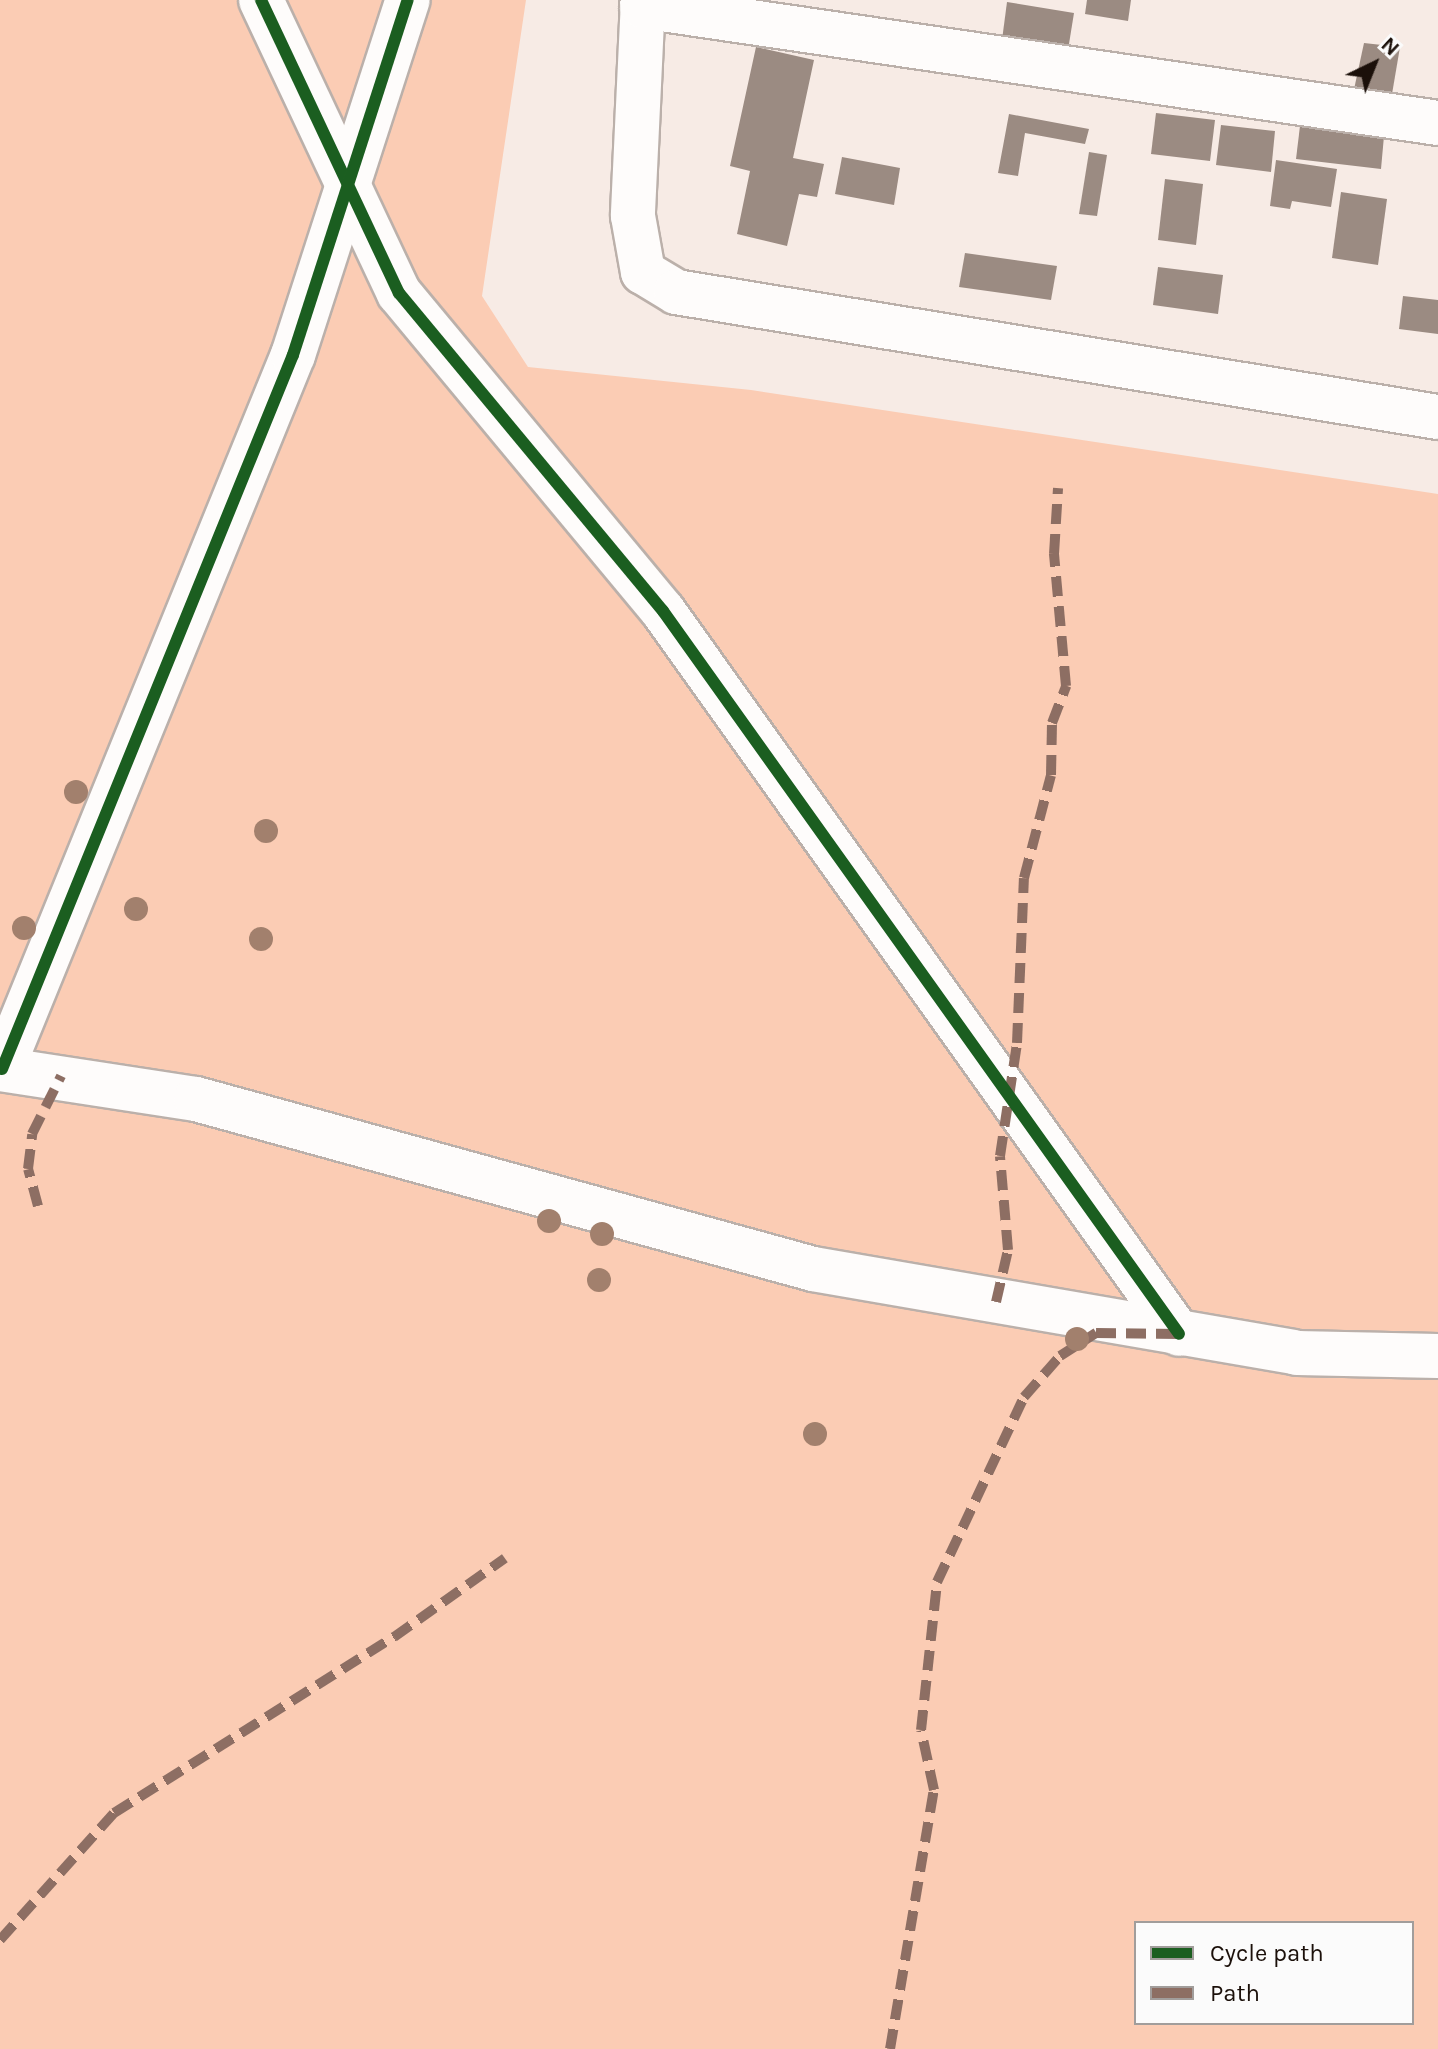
<!DOCTYPE html>
<style>
body{margin:0}
#map{position:relative;width:1438px;height:2049px;overflow:hidden;background:#f7ebe5;font-family:Karla,sans-serif}
div>[style]{position:absolute}
.green>*{inset:0;background:#fbccb4}
.building>*{inset:0;background:#9b8b82}
.roads{filter:drop-shadow(2px 0 #bbb0aa) drop-shadow(-2px 0 #bbb0aa) drop-shadow(0 2px #bbb0aa) drop-shadow(0 -2px #bbb0aa)}
.minor>*{height:44px;margin:-22px;padding:0 22px;transform-origin:22px;border-radius:22px;background:#fefcfb}
.major>*{height:44px;margin:-22px;padding:0 22px;transform-origin:22px;border-radius:22px;background:#fefcfb}
.quiet>*{height:10px;margin-top:-5px;transform-origin:0;background:repeating-linear-gradient(90deg,#8d6e63 0 20px,transparent 0 30px)}
.cycleway>*{height:12px;margin:-6px;padding:0 6px;transform-origin:6px;border-radius:6px;background:#1b5e20}
.trees>*{width:24px;height:24px;margin:-12px;border-radius:50%;background:#a2806d}
span{translate:-50% -50%;white-space:nowrap;text-align:center;line-height:1.15;-webkit-text-stroke:8px #fbfbfb;paint-order:stroke}
.legend{position:absolute;left:1134px;top:1921px;width:280px;height:104px;box-sizing:border-box;background:#fbfbfb;border:2px solid #a19d9b;margin:0;padding:10px 14px;list-style:none;font-size:24px;color:#1b100a}
.legend li{display:flex;align-items:center;gap:16px;height:40px}
.legend b{width:40px;border:2px solid #a19d9b}
.north{position:absolute;left:1334px;top:24px;width:80px;height:80px;-webkit-text-stroke:6px #fbfbfb;paint-order:stroke;rotate:43deg;font-size:22px;font-weight:700;line-height:32px;text-align:center;color:#1b100a}
.north::after{content:'';display:block;margin:auto;width:28px;height:36px;background:#1b100a;clip-path:polygon(50% 0,100% 100%,50% 72%,0 100%)}
</style>
<div id="map">
<div class="green">
<div style="clip-path:polygon(evenodd,0 0,526px 0,482px 296px,528px 367px,751px 390px,1438px 494px,1438px 2049px,0 2049px,0 0,1136px 1923px,1412px 1923px,1412px 2023px,1136px 2023px,1136px 1923px)"></div>
</div>
<div class="building">
<div style="clip-path:polygon(1087px 0,1131px 0,1128px 21px,1085px 14px)"></div>
<div style="clip-path:polygon(1007px 2px,1074px 13px,1068px 50px,1002px 40px)"></div>
<div style="clip-path:polygon(1364px 43px,1400px 47px,1391px 100px,1353px 94px)"></div>
<div style="clip-path:polygon(756px 47px,814px 60px,793px 158px,824px 164px,817px 197px,799px 194px,787px 246px,737px 234px,750px 171px,730px 166px)"></div>
<div style="clip-path:polygon(1156px 113px,1215px 120px,1210px 161px,1151px 154px)"></div>
<div style="clip-path:polygon(1009px 114px,1089px 129px,1085px 144px,1025px 133px,1018px 176px,998px 173px)"></div>
<div style="clip-path:polygon(1221px 125px,1275px 131px,1271px 172px,1216px 165px)"></div>
<div style="clip-path:polygon(1300px 126px,1384px 136px,1381px 169px,1296px 159px)"></div>
<div style="clip-path:polygon(1089px 152px,1107px 155px,1097px 216px,1079px 214px)"></div>
<div style="clip-path:polygon(842px 157px,900px 168px,894px 205px,835px 194px)"></div>
<div style="clip-path:polygon(1276px 160px,1337px 169px,1331px 207px,1292px 201px,1290px 209px,1270px 206px)"></div>
<div style="clip-path:polygon(1165px 179px,1203px 184px,1196px 245px,1158px 240px)"></div>
<div style="clip-path:polygon(1341px 192px,1387px 199px,1378px 265px,1332px 258px)"></div>
<div style="clip-path:polygon(965px 253px,1057px 266px,1051px 300px,959px 287px)"></div>
<div style="clip-path:polygon(1158px 267px,1223px 275px,1218px 314px,1153px 305px)"></div>
<div style="clip-path:polygon(1403px 296px,1438px 300px,1438px 334px,1399px 329px)"></div>
</div>
<div class="roads">
<div class="minor">
<div style="left:261px;top:0;width:324px;rotate:64.8deg"></div>
<div style="left:399px;top:293px;width:413px;rotate:50.3deg"></div>
<div style="left:663px;top:611px;width:888px;rotate:54.48deg"></div>
<div style="left:643px;top:0;width:216px;rotate:92.7deg"></div>
<div style="left:633px;top:216px;width:57px;rotate:79.9deg"></div>
<div style="left:643px;top:272px;width:39px;rotate:31deg"></div>
<div style="left:676px;top:292px;width:772px;rotate:9.32deg"></div>
<div style="left:642px;top:6px;width:805px;rotate:8.36deg"></div>
<div style="left:2px;top:1069px;width:771px;rotate:-67.83deg"></div>
<div style="left:293px;top:355px;width:373px;rotate:-72.1deg"></div>
</div>
<div class="major">
<div style="left:0;top:1069px;width:198px;rotate:8.7deg"></div>
<div style="left:196px;top:1099px;width:640px;rotate:15.4deg"></div>
<div style="left:813px;top:1269px;width:491px;rotate:9.8deg"></div>
<div style="left:1297px;top:1353px;width:141px;rotate:1.2deg"></div>
</div>
</div>
<div class="quiet">
<div style="left:38px;top:1206px;width:38px;rotate:-105deg"></div>
<div style="left:28px;top:1169px;width:35px;rotate:-83deg"></div>
<div style="left:32px;top:1134px;width:65px;rotate:-63.4deg"></div>
<div style="left:996px;top:1302px;width:53px;rotate:-77deg"></div>
<div style="left:1008px;top:1250px;width:94px;rotate:-94.9deg"></div>
<div style="left:1000px;top:1156px;width:114px;rotate:-81.4deg"></div>
<div style="left:1017px;top:1043px;width:165px;rotate:-87.6deg"></div>
<div style="left:1024px;top:878px;width:106px;rotate:-75.3deg"></div>
<div style="left:1051px;top:775px;width:52px;rotate:-88.9deg"></div>
<div style="left:1052px;top:723px;width:40px;rotate:-69deg"></div>
<div style="left:1066px;top:686px;width:133px;rotate:-95.2deg"></div>
<div style="left:1054px;top:554px;width:66px;rotate:-86.5deg"></div>
<div style="left:0;top:1940px;width:171px;rotate:-48.1deg"></div>
<div style="left:114px;top:1813px;width:331px;rotate:-32.2deg"></div>
<div style="left:394px;top:1637px;width:136px;rotate:-35.4deg"></div>
<div style="left:890px;top:2049px;width:263px;rotate:-80.4deg"></div>
<div style="left:934px;top:1790px;width:61px;rotate:-102.2deg"></div>
<div style="left:921px;top:1730px;width:149px;rotate:-83.8deg"></div>
<div style="left:937px;top:1582px;width:204px;rotate:-64.8deg"></div>
<div style="left:1024px;top:1397px;width:55px;rotate:-48.7deg"></div>
<div style="left:1060px;top:1356px;width:43px;rotate:-32.6deg"></div>
<div style="left:1096px;top:1333px;width:83px;rotate:0.7deg"></div>
</div>
<div class="cycleway">
<div style="left:261px;top:0;width:324px;rotate:64.8deg"></div>
<div style="left:399px;top:293px;width:413px;rotate:50.3deg"></div>
<div style="left:663px;top:611px;width:888px;rotate:54.48deg"></div>
<div style="left:2px;top:1069px;width:771px;rotate:-67.83deg"></div>
<div style="left:293px;top:355px;width:373px;rotate:-72.1deg"></div>
</div>
<div class="trees">
<div style="left:76px;top:792px"></div>
<div style="left:266px;top:831px"></div>
<div style="left:136px;top:909px"></div>
<div style="left:24px;top:928px"></div>
<div style="left:261px;top:939px"></div>
<div style="left:549px;top:1221px"></div>
<div style="left:602px;top:1234px"></div>
<div style="left:599px;top:1280px"></div>
<div style="left:1077px;top:1339px"></div>
<div style="left:815px;top:1434px"></div>
</div>
<ul class="legend">
<li><b style="height:10px;background:#1b5e20"></b>Cycle path</li>
<li><b style="height:10px;background:#8d6e63"></b>Path</li>
</ul>
<div class="north">N</div>
</div>
